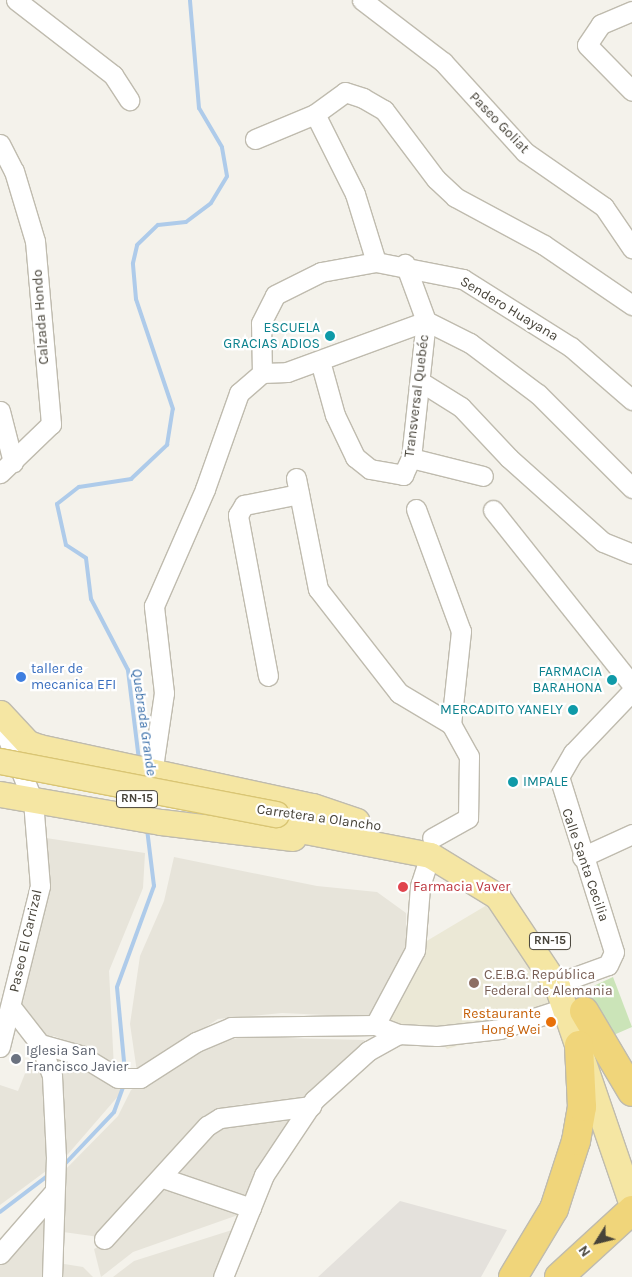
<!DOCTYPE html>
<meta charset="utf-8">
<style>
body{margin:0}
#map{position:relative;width:632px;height:1277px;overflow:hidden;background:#f4f2eb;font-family:Karla,sans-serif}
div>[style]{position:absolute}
.residential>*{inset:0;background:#e7e4da}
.industrial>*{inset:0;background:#e4e1dc}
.education>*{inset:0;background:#ebe8d6}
.green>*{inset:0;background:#cbe4b8}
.stream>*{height:4px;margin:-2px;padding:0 2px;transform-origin:2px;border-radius:2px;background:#aecbea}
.roads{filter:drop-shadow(1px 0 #bfbbae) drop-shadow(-1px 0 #bfbbae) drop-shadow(0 1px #bfbbae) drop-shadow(0 -1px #bfbbae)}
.minor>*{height:19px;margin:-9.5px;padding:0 9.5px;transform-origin:9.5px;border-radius:9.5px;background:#fff}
.major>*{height:25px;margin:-12.5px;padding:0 12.5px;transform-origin:12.5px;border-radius:12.5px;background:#f5e6a3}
.highway>*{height:28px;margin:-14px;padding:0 14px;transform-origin:14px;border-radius:14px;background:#f0d57a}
.bridges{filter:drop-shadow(1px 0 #d9c574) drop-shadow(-1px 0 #d9c574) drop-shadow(0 1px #d9c574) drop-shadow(0 -1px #d9c574)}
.major-bridge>*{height:25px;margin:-12.5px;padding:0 12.5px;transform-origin:12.5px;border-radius:12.5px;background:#f5e6a3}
.dots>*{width:14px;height:14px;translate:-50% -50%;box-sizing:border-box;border:2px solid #fff;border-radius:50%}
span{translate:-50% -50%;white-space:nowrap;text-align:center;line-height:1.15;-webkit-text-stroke:4.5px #fff;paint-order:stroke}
.shield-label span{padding:1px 4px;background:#fff;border:1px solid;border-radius:4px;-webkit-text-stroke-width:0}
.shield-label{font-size:12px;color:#474339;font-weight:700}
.street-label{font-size:14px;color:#474339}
.culture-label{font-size:14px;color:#0d838f}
.right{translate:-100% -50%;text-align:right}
.left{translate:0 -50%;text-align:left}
.shop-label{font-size:14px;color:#366cbe}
.health-label{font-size:14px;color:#be3a42}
.education-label{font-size:14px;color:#785e54}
.food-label{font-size:14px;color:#c56008}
.worship-label{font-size:14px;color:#5b616d}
.water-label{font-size:15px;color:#3c70aa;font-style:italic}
.north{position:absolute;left:572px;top:1217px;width:50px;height:50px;-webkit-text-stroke:4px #fff;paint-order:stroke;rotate:234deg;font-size:14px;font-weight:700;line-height:20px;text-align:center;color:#474339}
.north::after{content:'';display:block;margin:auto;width:18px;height:22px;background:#474339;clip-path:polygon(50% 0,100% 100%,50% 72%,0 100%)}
</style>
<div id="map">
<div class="residential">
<div style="clip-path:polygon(46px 838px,145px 853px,143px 888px,109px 971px,114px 1068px,89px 1050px,54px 1036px,43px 1038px,20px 1007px,47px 890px)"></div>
<div style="clip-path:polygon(174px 857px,317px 886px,377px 892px,406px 913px,406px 950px,371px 1017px,282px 1013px,218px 1019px,137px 1072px,130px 1024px,140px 956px,164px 901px)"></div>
<div style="clip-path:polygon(241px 1037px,365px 1040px,307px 1098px,237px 1105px,205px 1119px,99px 1237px,56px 1231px,61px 1174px,118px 1116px,131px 1090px,199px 1049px)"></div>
<div style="clip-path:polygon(48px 1049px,120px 1084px,120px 1094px,62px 1161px)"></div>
<div style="clip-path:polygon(34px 1051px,48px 1074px,50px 1158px,46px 1171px,0 1205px,0 1085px,18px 1091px)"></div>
<div style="clip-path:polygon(299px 1113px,248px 1201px,176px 1176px,208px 1131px)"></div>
<div style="clip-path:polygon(162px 1184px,238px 1215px,133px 1252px,101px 1277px,94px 1249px,112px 1240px)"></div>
<div style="clip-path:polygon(47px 1200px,47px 1277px,0 1277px,0 1260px)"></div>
<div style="clip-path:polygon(232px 1230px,214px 1277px,113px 1277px,134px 1261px)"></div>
<div style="clip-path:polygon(58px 1263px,83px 1267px,93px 1277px,58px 1277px)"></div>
</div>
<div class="industrial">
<div style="clip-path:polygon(400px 1201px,507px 1230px,481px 1277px,318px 1277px)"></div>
</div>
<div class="education">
<div style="clip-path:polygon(487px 905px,539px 974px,561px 1015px,447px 1049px,433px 1033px,391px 1026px,383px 1011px,425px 942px)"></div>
</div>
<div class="green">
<div style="clip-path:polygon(613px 977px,632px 1027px,609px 1037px,587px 989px)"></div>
</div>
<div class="stream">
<div style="left:139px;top:760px;width:91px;rotate:-97deg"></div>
<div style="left:128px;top:670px;width:80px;rotate:-117.5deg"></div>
<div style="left:91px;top:599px;width:41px;rotate:-97deg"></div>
<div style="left:86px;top:558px;width:24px;rotate:-147deg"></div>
<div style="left:66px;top:545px;width:42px;rotate:-102.4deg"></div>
<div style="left:57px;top:504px;width:28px;rotate:-38deg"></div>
<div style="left:79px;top:487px;width:53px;rotate:-8.7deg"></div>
<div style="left:131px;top:479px;width:50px;rotate:-43.4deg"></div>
<div style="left:167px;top:445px;width:36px;rotate:-81deg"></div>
<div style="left:173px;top:409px;width:116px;rotate:-108.6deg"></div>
<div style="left:136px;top:299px;width:36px;rotate:-95deg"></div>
<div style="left:133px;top:263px;width:18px;rotate:-77deg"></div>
<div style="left:137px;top:245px;width:29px;rotate:-44deg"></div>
<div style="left:158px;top:225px;width:28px;rotate:-6deg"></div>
<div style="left:186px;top:222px;width:31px;rotate:-37deg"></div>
<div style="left:211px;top:203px;width:31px;rotate:-59deg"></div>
<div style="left:227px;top:176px;width:29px;rotate:-100deg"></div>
<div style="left:222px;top:147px;width:45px;rotate:-120.5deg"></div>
<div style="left:199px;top:108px;width:108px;rotate:-94.8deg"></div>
<div style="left:125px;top:1072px;width:85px;rotate:-95.4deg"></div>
<div style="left:117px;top:987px;width:108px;rotate:-69.9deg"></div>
<div style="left:154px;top:886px;width:57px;rotate:-97deg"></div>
<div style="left:62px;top:1167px;width:76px;rotate:-46.6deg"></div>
<div style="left:114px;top:1112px;width:30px;rotate:-70deg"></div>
<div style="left:0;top:1212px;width:63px;rotate:-37.2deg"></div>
</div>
<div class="roads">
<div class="minor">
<div style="left:16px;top:0;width:123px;rotate:37.7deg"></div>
<div style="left:113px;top:75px;width:30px;rotate:57deg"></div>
<div style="left:362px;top:0;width:102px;rotate:37.4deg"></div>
<div style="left:443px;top:62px;width:122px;rotate:47.7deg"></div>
<div style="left:525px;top:152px;width:96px;rotate:34.8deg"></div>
<div style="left:604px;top:207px;width:50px;rotate:55.7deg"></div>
<div style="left:632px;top:11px;width:34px;rotate:157deg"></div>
<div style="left:601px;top:24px;width:25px;rotate:124deg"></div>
<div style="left:587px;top:45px;width:64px;rotate:45.6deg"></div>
<div style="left:315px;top:114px;width:89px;rotate:63.4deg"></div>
<div style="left:355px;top:194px;width:71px;rotate:72.8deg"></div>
<div style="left:255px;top:139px;width:65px;rotate:-22.6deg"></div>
<div style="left:315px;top:114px;width:37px;rotate:-36deg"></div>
<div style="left:345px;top:92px;width:19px;rotate:18deg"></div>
<div style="left:363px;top:98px;width:24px;rotate:30deg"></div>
<div style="left:384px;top:110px;width:86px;rotate:53deg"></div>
<div style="left:436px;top:179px;width:26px;rotate:43deg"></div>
<div style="left:455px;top:197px;width:101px;rotate:28.3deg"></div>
<div style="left:544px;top:245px;width:107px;rotate:34.3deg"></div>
<div style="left:0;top:144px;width:30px;rotate:63deg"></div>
<div style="left:14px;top:171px;width:73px;rotate:73.3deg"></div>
<div style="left:35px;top:241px;width:184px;rotate:85deg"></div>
<div style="left:51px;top:424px;width:71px;rotate:136.1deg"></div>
<div style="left:320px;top:361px;width:56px;rotate:74.5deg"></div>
<div style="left:335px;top:415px;width:47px;rotate:64.5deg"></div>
<div style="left:355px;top:457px;width:19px;rotate:39deg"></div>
<div style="left:370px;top:469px;width:34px;rotate:10deg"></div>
<div style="left:403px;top:475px;width:19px;rotate:-65deg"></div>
<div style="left:411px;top:458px;width:138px;rotate:-83.8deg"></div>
<div style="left:426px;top:321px;width:61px;rotate:-110.2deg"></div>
<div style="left:262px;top:373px;width:50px;rotate:-91.1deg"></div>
<div style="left:261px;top:323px;width:31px;rotate:-63deg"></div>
<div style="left:275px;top:295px;width:51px;rotate:-26.6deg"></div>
<div style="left:321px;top:272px;width:56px;rotate:-10.3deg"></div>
<div style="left:376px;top:262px;width:89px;rotate:11.1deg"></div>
<div style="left:463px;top:279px;width:128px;rotate:32.2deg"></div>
<div style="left:571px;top:347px;width:81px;rotate:41deg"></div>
<div style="left:421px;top:382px;width:47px;rotate:32deg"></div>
<div style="left:461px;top:407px;width:70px;rotate:46.7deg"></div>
<div style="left:509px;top:458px;width:126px;rotate:41.8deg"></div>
<div style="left:603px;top:542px;width:31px;rotate:22deg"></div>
<div style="left:0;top:411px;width:53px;rotate:75.7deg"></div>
<div style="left:411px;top:458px;width:74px;rotate:14deg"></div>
<div style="left:296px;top:478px;width:113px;rotate:78.8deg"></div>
<div style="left:318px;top:589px;width:132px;rotate:52.1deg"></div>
<div style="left:399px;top:693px;width:61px;rotate:30.8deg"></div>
<div style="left:451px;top:724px;width:37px;rotate:61deg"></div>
<div style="left:469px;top:756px;width:62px;rotate:90.9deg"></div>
<div style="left:468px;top:818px;width:41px;rotate:150.9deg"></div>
<div style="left:416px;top:509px;width:130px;rotate:69.8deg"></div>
<div style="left:461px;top:631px;width:94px;rotate:96.1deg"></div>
<div style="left:493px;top:510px;width:223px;rotate:51.5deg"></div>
<div style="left:268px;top:676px;width:164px;rotate:-100.6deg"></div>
<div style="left:238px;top:515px;width:12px;rotate:-59deg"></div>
<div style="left:244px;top:505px;width:56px;rotate:-11.3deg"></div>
<div style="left:0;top:720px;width:87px;rotate:67.8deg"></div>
<div style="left:33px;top:801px;width:85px;rotate:85.3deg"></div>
<div style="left:40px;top:886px;width:166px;rotate:104deg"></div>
<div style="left:152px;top:774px;width:82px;rotate:-81.6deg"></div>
<div style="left:164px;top:693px;width:88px;rotate:-96.6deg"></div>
<div style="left:154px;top:606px;width:128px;rotate:-66.4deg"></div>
<div style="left:205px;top:489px;width:102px;rotate:-70.5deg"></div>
<div style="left:239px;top:393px;width:30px;rotate:-41deg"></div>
<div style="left:262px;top:373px;width:25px;rotate:-2deg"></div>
<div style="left:287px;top:372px;width:148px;rotate:-20.1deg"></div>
<div style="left:426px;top:321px;width:49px;rotate:26.6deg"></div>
<div style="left:470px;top:343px;width:85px;rotate:36.9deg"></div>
<div style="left:538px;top:394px;width:133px;rotate:45deg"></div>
<div style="left:582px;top:857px;width:55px;rotate:-24.7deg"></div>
<div style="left:572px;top:978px;width:38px;rotate:-20deg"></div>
<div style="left:608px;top:965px;width:14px;rotate:-65deg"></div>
<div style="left:614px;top:952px;width:183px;rotate:-107.4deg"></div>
<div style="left:559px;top:777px;width:28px;rotate:-60deg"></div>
<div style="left:573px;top:753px;width:86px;rotate:-46.4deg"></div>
<div style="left:12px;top:1008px;width:46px;rotate:52.1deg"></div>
<div style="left:40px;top:1044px;width:34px;rotate:69deg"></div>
<div style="left:52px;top:1076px;width:81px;rotate:87.2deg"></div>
<div style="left:56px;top:1157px;width:120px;rotate:91.9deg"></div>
<div style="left:375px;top:1025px;width:85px;rotate:-61.9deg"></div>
<div style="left:415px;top:950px;width:64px;rotate:-85.5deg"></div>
<div style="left:420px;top:886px;width:33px;rotate:-72deg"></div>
<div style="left:40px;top:1044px;width:41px;rotate:15.4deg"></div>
<div style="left:80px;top:1055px;width:44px;rotate:31.2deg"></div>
<div style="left:118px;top:1078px;width:22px"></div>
<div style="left:140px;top:1078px;width:67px;rotate:-32.7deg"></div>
<div style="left:196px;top:1042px;width:38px;rotate:-23deg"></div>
<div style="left:231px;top:1027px;width:144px;rotate:-0.8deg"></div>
<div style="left:375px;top:1025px;width:26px;rotate:21deg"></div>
<div style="left:163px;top:1178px;width:93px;rotate:18.8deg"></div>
<div style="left:104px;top:1239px;width:153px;rotate:-47.7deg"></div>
<div style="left:207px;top:1126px;width:15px;rotate:-32deg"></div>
<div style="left:220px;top:1118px;width:92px;rotate:-7.5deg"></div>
<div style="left:0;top:1254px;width:81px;rotate:-49deg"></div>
<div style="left:223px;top:1277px;width:110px;rotate:-68.1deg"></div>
<div style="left:264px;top:1175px;width:90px;rotate:-56.3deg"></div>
<div style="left:314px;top:1100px;width:73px;rotate:-42.2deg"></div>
<div style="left:368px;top:1051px;width:35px;rotate:-29deg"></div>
<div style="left:399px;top:1034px;width:38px;rotate:3deg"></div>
<div style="left:437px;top:1036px;width:63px;rotate:-6.3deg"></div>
<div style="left:500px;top:1029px;width:68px;rotate:-17.9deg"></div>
</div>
<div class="major">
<div style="left:0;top:713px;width:41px;rotate:47deg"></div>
<div style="left:28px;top:743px;width:12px;rotate:20deg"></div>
<div style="left:39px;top:747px;width:280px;rotate:12.2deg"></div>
<div style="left:313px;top:806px;width:46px;rotate:18.8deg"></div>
<div style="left:0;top:794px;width:163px;rotate:9.9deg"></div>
<div style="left:161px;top:822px;width:133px;rotate:6.9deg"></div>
<div style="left:274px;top:825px;width:159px;rotate:10.9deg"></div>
<div style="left:430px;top:855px;width:79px;rotate:31.5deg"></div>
<div style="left:497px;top:896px;width:108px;rotate:56.3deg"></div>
<div style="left:557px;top:986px;width:231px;rotate:71.1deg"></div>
</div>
<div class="highway">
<div style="left:584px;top:1011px;width:94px;rotate:59.3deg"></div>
<div style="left:513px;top:1277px;width:79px;rotate:-58.9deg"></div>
<div style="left:554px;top:1209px;width:71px;rotate:-72.1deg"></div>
<div style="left:576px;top:1141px;width:35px;rotate:-80deg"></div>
<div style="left:582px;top:1107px;width:62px;rotate:-92.8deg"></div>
<div style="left:559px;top:1277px;width:99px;rotate:-42.5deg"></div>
</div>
</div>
<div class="bridges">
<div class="major-bridge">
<div style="left:0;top:761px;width:281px;rotate:10.9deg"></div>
</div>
</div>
<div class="dots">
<div style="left:330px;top:336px;background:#0f9aa8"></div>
<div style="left:21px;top:677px;background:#3f7fe0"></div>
<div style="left:612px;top:680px;background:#0f9aa8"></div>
<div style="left:573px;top:710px;background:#0f9aa8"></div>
<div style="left:513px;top:782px;background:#0f9aa8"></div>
<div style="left:403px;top:887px;background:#e0444e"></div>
<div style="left:474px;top:983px;background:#8d6e63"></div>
<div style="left:551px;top:1022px;background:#e8710a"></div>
<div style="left:16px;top:1059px;background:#6b7280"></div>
</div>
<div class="shield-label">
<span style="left:137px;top:799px">RN-15</span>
<span style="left:550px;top:941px">RN-15</span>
</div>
<div class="street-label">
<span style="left:499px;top:123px;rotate:46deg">Paseo Goliat</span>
<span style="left:509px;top:309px;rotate:31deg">Sendero Huayana</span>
<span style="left:41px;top:317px;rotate:-94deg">Calzada Hondo</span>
<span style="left:417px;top:396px;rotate:-83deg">Transversal Quebéc</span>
<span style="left:319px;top:818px;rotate:8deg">Carretera a Olancho</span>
<span style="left:585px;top:865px;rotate:71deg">Calle Santa Cecilia</span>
<span style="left:26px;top:941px;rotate:-77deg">Paseo El Carrizal</span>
</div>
<div class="culture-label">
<span class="right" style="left:320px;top:336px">ESCUELA<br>GRACIAS ADIOS</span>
<span class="right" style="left:602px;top:680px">FARMACIA<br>BARAHONA</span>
<span class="right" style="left:563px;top:710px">MERCADITO YANELY</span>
<span class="left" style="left:523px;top:782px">IMPALE</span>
</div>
<div class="shop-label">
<span class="left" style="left:31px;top:677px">taller de<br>mecanica EFI</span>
</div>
<div class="health-label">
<span class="left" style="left:413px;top:887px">Farmacia Vaver</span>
</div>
<div class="education-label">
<span class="left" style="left:484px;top:983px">C.E.B.G. República<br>Federal de Alemania</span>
</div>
<div class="food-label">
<span class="right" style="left:541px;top:1022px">Restaurante<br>Hong Wei</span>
</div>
<div class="worship-label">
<span class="left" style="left:26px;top:1059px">Iglesia San<br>Francisco Javier</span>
</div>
<div class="water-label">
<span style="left:144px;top:722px;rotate:82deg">Quebrada Grande</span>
</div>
<div class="north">N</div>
</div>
